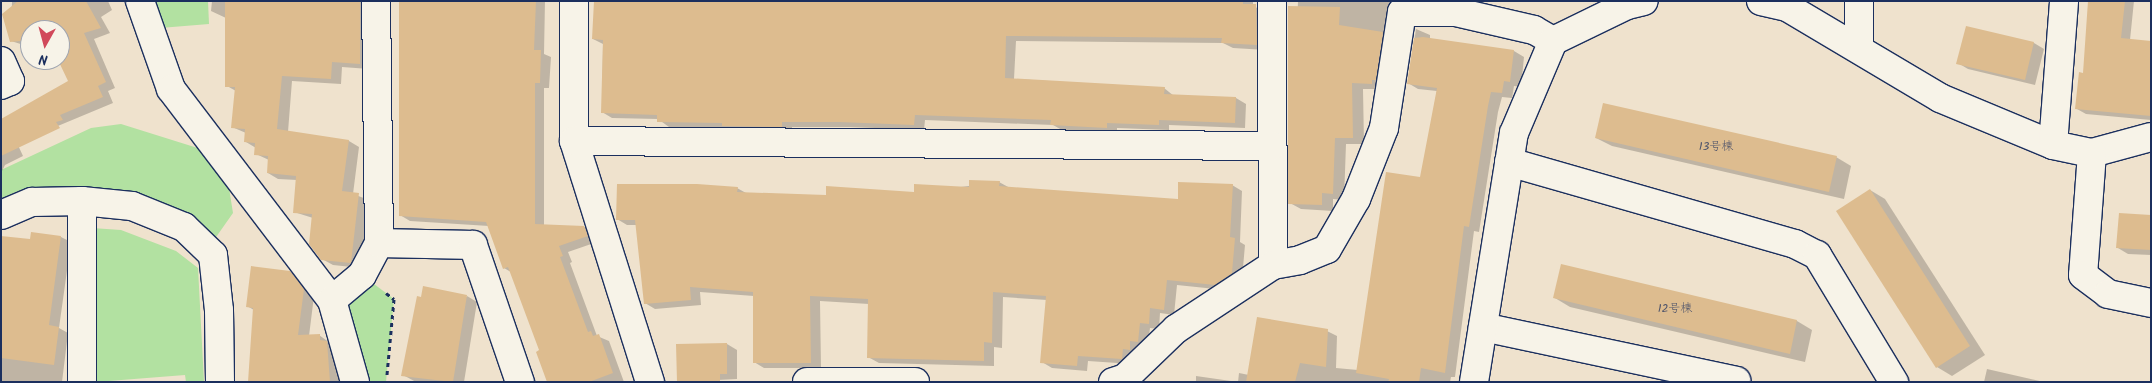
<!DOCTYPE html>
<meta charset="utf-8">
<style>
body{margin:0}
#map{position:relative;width:2152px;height:383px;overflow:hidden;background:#efe2cd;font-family:Kalam,"Klee One",sans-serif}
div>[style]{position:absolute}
.green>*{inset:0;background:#b2e1a1}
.shadow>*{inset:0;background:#0003}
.building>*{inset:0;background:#ddbc8f}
.path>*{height:3px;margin-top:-1.5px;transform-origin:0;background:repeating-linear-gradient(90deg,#1b2f5e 0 4px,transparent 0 8px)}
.roads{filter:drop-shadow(1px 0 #1b2f5e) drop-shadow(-1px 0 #1b2f5e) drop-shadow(0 1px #1b2f5e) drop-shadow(0 -1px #1b2f5e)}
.minor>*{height:28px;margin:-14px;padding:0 14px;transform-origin:14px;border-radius:14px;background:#f7f3e8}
span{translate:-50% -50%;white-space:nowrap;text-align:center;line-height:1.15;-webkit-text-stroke:4.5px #f7f3e8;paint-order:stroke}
.number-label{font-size:12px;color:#4c526a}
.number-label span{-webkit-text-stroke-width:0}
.frame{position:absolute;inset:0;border:2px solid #1b2f5e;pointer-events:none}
.north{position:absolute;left:20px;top:20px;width:50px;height:50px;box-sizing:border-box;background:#f7f3e8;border:1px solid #9fa5b1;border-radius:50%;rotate:187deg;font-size:14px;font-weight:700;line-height:20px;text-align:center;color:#1b2f5e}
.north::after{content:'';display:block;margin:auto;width:18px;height:22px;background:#d1495b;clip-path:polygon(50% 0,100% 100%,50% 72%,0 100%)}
</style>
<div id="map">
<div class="green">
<div style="clip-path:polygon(153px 1px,208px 1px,209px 24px,160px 28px)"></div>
<div style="clip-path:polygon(121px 124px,204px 150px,229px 188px,233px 213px,214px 240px,106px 190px,18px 191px,1px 199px,1px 170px,91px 128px)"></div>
<div style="clip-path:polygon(92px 228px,121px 230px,176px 251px,198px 268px,204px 382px,186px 382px,185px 375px,96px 382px)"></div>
<div style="clip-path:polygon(362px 275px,394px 299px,386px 382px,351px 382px,332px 300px)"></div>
</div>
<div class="shadow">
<div style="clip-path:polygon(12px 1px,108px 1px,112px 10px,101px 17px,110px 33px,94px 39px,115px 88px,108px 91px,113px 103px,17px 143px,23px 156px,5px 165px,1px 173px,1px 121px,69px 82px,60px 30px,30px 30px,30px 47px,11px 41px)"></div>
<div style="clip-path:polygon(212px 1px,372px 1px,369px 69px,342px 67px,341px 84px,292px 81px,288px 132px,349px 141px,359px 147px,353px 194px,369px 200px,361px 268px,333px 265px,322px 259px,313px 218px,294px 212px,297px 180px,278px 179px,268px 173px,269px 160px,256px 154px,256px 148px,246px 142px,246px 133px,232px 127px,236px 91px,227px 86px,226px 18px,211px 11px)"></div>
<div style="clip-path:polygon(400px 1px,545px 1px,544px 54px,551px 57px,549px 88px,544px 88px,544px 225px,584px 227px,594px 233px,597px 242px,568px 252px,572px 262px,570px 263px,597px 336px,609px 341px,624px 382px,548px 382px,541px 351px,511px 272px,504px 268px,489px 226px,410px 221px,400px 215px)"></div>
<div style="clip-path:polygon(1162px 1px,1253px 1px,1253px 6px,1266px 12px,1266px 50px,1233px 48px,1223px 43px,1016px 41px,1014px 79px,1164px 88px,1174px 96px,1236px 98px,1246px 104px,1245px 128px,1169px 125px,1169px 130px,1117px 128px,1117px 133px,1062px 130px,1053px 125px,925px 120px,924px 130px,850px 127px,792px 127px,792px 132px,733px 132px,727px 128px,669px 127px,658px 119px,612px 118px,602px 112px,603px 44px,593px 39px)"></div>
<div style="clip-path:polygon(1298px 1px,1433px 1px,1407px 4px,1383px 89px,1363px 89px,1364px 144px,1346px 144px,1344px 200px,1333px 199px,1333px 211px,1301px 209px,1290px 203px)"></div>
<div style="clip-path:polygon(2090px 1px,2134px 1px,2130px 40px,2151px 43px,2151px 120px,2086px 114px,2077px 109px,2084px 74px)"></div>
<div style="clip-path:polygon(1967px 27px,2034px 43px,2044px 49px,2035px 85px,1968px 69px,1958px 63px)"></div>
<div style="clip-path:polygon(1416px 29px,1430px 35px,1430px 39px,1514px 51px,1524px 57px,1521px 87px,1514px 86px,1512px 98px,1502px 97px,1498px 112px,1479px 232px,1474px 231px,1455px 377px,1451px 377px,1450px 382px,1196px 382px,1196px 376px,1238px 382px,1239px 373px,1249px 375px,1327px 331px,1337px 336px,1336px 368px,1358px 370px,1421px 178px,1437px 91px,1418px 89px,1408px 83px)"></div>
<div style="clip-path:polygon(1596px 138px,1836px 157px,1851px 166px,1844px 199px,1612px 146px)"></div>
<div style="clip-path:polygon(999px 182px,1010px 188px,1179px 200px,1232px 185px,1242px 191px,1240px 242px,1245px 245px,1242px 279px,1225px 290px,1177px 285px,1174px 315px,1160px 313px,1159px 329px,1150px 328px,1147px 350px,1132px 364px,1088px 361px,1087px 371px,1052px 368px,1042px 362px,1047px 300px,1003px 297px,1002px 348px,994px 347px,994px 366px,879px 363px,868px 357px,869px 304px,820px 301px,821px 368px,764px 368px,754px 362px,754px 296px,700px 292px,701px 305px,655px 309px,645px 303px,637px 225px,627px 225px,617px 219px,737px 188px,746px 193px,827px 196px,915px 193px)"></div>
<div style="clip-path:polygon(1870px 190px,1885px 199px,1985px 355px,1952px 376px,1937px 367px)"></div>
<div style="clip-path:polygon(2151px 216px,2151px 255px,2128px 254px,2118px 248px)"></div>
<div style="clip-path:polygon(1px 237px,31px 240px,61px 237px,71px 242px,59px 328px,68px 333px,62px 382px,1px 382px)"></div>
<div style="clip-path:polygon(1562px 266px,1797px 321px,1812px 330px,1805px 362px,1570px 307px,1555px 298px)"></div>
<div style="clip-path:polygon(290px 272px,301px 278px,314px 296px,309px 336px,319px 335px,337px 348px,339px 382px,249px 382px,254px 310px,247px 306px)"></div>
<div style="clip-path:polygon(467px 296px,477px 302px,464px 382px,416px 382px,403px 375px)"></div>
<div style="clip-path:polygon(727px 344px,737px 350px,737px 379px,678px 382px)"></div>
<div style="clip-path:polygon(1987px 369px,2044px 382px,1984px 382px)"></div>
</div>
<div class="building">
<div style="clip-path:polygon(18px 1px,86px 1px,101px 28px,84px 33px,106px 82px,98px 86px,103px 97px,60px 115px,63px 120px,56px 122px,60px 128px,1px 156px,1px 119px,68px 81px,58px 60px,60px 30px,30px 30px,30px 40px,10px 42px,2px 14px)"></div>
<div style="clip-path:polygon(225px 1px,360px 1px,360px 64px,332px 62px,331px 79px,282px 76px,277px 129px,349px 140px,342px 191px,359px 193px,351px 263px,321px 260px,309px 244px,312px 214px,293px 213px,296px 176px,267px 173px,268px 156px,254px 155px,255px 143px,244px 142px,245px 129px,231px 128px,235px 87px,225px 87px)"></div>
<div style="clip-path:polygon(399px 1px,536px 1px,534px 50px,541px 50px,540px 83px,535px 83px,535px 224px,584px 226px,588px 236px,559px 246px,563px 256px,560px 257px,588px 332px,591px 331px,593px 336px,599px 334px,613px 373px,589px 382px,547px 382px,536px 352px,539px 350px,508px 267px,503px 269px,486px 222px,399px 216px)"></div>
<div style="clip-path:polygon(594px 1px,1243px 1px,1243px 4px,1256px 4px,1257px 45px,1221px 43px,1222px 38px,1006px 36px,1005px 78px,1165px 87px,1164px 94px,1236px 97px,1235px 123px,1159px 120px,1159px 125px,1107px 123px,1107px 128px,1050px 125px,1051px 120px,915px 115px,914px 125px,839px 122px,782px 122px,782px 127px,722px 126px,722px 123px,657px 122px,657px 115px,601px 113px,603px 40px,592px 39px)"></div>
<div style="clip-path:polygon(2088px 1px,2125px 1px,2121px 38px,2151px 41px,2151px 116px,2075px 109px,2079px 72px,2083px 73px)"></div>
<div style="clip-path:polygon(1288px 6px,1340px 7px,1339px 25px,1383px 32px,1376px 80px,1372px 80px,1372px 84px,1352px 83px,1353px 138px,1335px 138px,1333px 194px,1322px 193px,1322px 205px,1288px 204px)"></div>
<div style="clip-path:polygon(1966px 26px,2034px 42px,2025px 80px,1956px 64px)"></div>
<div style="clip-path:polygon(1423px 37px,1514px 50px,1510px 82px,1504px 81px,1502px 93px,1491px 92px,1488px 106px,1469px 227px,1464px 226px,1445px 373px,1421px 368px,1419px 382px,1388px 382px,1389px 379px,1356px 373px,1386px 172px,1420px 177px,1437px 88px,1407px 84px,1414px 38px)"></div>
<div style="clip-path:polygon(1603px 103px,1837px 156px,1829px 192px,1595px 138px)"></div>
<div style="clip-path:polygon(969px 180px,1000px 181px,999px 186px,1178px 199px,1178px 182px,1233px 184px,1230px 237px,1235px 238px,1232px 273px,1215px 285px,1167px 280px,1164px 310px,1150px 308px,1149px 324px,1140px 323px,1138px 342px,1130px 341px,1130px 350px,1123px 349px,1122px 359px,1078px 356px,1077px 366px,1040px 363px,1046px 296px,993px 292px,992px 343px,984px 342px,984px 361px,867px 358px,868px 299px,810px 296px,811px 363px,753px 363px,753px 292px,690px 287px,691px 300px,644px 304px,635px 220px,616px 220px,617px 184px,697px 184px,738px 187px,737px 192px,826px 195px,826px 186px,914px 192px,914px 184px,969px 187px)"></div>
<div style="clip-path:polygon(1870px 189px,1970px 346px,1936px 368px,1836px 211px)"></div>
<div style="clip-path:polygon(2119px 213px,2151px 215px,2151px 250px,2116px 248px)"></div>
<div style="clip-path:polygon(31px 232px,61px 236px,49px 325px,59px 327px,54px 365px,1px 358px,1px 236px,30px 239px)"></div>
<div style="clip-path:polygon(1561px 264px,1797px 320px,1790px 354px,1553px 298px)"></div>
<div style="clip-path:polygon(251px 266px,290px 271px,304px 289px,298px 335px,320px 334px,320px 340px,327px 341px,330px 382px,248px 382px,253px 308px,246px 307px)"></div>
<div style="clip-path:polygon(423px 286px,467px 295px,453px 382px,401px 376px,417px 296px,421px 297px)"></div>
<div style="clip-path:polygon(1257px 317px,1328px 329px,1326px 367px,1300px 363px,1295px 382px,1246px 382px)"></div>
<div style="clip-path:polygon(727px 343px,727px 374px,720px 374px,720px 382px,677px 382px,676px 344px)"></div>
</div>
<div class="path">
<div style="left:386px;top:293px;width:10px;rotate:37deg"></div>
<div style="left:394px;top:299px;width:76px;rotate:95.3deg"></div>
</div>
<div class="roads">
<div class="minor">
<div style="left:140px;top:1px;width:93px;rotate:70.6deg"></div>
<div style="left:171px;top:89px;width:265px;rotate:52.7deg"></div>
<div style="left:574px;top:1px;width:140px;rotate:90deg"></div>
<div style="left:574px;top:141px;width:253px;rotate:72.5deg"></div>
<div style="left:1272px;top:1px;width:264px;rotate:89.8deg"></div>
<div style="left:1761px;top:1px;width:27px;rotate:13deg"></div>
<div style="left:1787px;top:7px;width:178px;rotate:30.7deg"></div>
<div style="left:1940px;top:98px;width:122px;rotate:22.6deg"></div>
<div style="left:2053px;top:145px;width:40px;rotate:12deg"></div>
<div style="left:2092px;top:153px;width:61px;rotate:-15.2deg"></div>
<div style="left:1859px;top:1px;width:47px;rotate:90deg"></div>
<div style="left:1px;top:61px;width:22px;rotate:66deg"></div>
<div style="left:10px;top:81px;width:10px;rotate:156deg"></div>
<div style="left:574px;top:141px;width:698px;rotate:0.41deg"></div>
<div style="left:2053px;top:145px;width:144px;rotate:-85.6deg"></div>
<div style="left:2092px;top:153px;width:122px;rotate:94.2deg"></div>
<div style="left:2083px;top:275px;width:31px;rotate:37deg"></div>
<div style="left:2108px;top:294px;width:44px;rotate:11.8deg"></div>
<div style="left:1509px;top:162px;width:298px;rotate:16deg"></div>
<div style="left:1795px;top:244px;width:25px;rotate:27deg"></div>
<div style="left:1817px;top:255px;width:149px;rotate:58.8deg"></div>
<div style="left:1px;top:215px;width:34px;rotate:-23deg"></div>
<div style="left:32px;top:202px;width:50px;rotate:-1.1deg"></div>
<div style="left:82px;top:201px;width:50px;rotate:5.7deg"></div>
<div style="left:132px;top:206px;width:56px;rotate:22deg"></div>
<div style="left:184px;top:227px;width:40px;rotate:44deg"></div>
<div style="left:213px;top:255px;width:55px;rotate:83.8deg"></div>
<div style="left:219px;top:310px;width:72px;rotate:89.2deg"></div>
<div style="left:379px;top:243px;width:94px;rotate:1.2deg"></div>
<div style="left:473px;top:245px;width:145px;rotate:71.1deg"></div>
<div style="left:1483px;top:327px;width:259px;rotate:12deg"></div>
<div style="left:82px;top:382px;width:181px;rotate:-90deg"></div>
<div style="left:355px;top:382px;width:85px;rotate:-105.7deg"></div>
<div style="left:332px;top:300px;width:39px;rotate:-40deg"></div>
<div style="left:362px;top:275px;width:36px;rotate:-62deg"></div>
<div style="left:379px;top:243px;width:242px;rotate:-90.7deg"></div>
<div style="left:807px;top:382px;width:108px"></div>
<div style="left:1113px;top:382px;width:13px;rotate:-18deg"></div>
<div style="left:1125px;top:378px;width:71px;rotate:-43.9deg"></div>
<div style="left:1176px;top:329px;width:116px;rotate:-33.4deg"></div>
<div style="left:1273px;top:265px;width:27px;rotate:-10deg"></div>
<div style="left:1300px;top:260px;width:29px;rotate:-22deg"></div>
<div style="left:1327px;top:249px;width:58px;rotate:-59.9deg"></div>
<div style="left:1356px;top:199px;width:76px;rotate:-68.5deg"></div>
<div style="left:1384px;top:128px;width:117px;rotate:-81.2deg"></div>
<div style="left:1402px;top:12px;width:54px"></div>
<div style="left:1456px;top:12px;width:80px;rotate:13deg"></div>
<div style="left:1534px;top:30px;width:22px;rotate:30deg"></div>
<div style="left:1474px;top:382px;width:252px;rotate:-80.9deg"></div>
<div style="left:1514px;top:133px;width:100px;rotate:-67deg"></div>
<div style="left:1553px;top:41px;width:82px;rotate:-25.9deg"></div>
<div style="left:1627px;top:5px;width:17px;rotate:-13deg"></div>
</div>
</div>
<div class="number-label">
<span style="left:1716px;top:147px">13号棟</span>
<span style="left:1675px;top:309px">12号棟</span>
</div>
<div class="frame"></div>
<div class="north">N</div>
</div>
